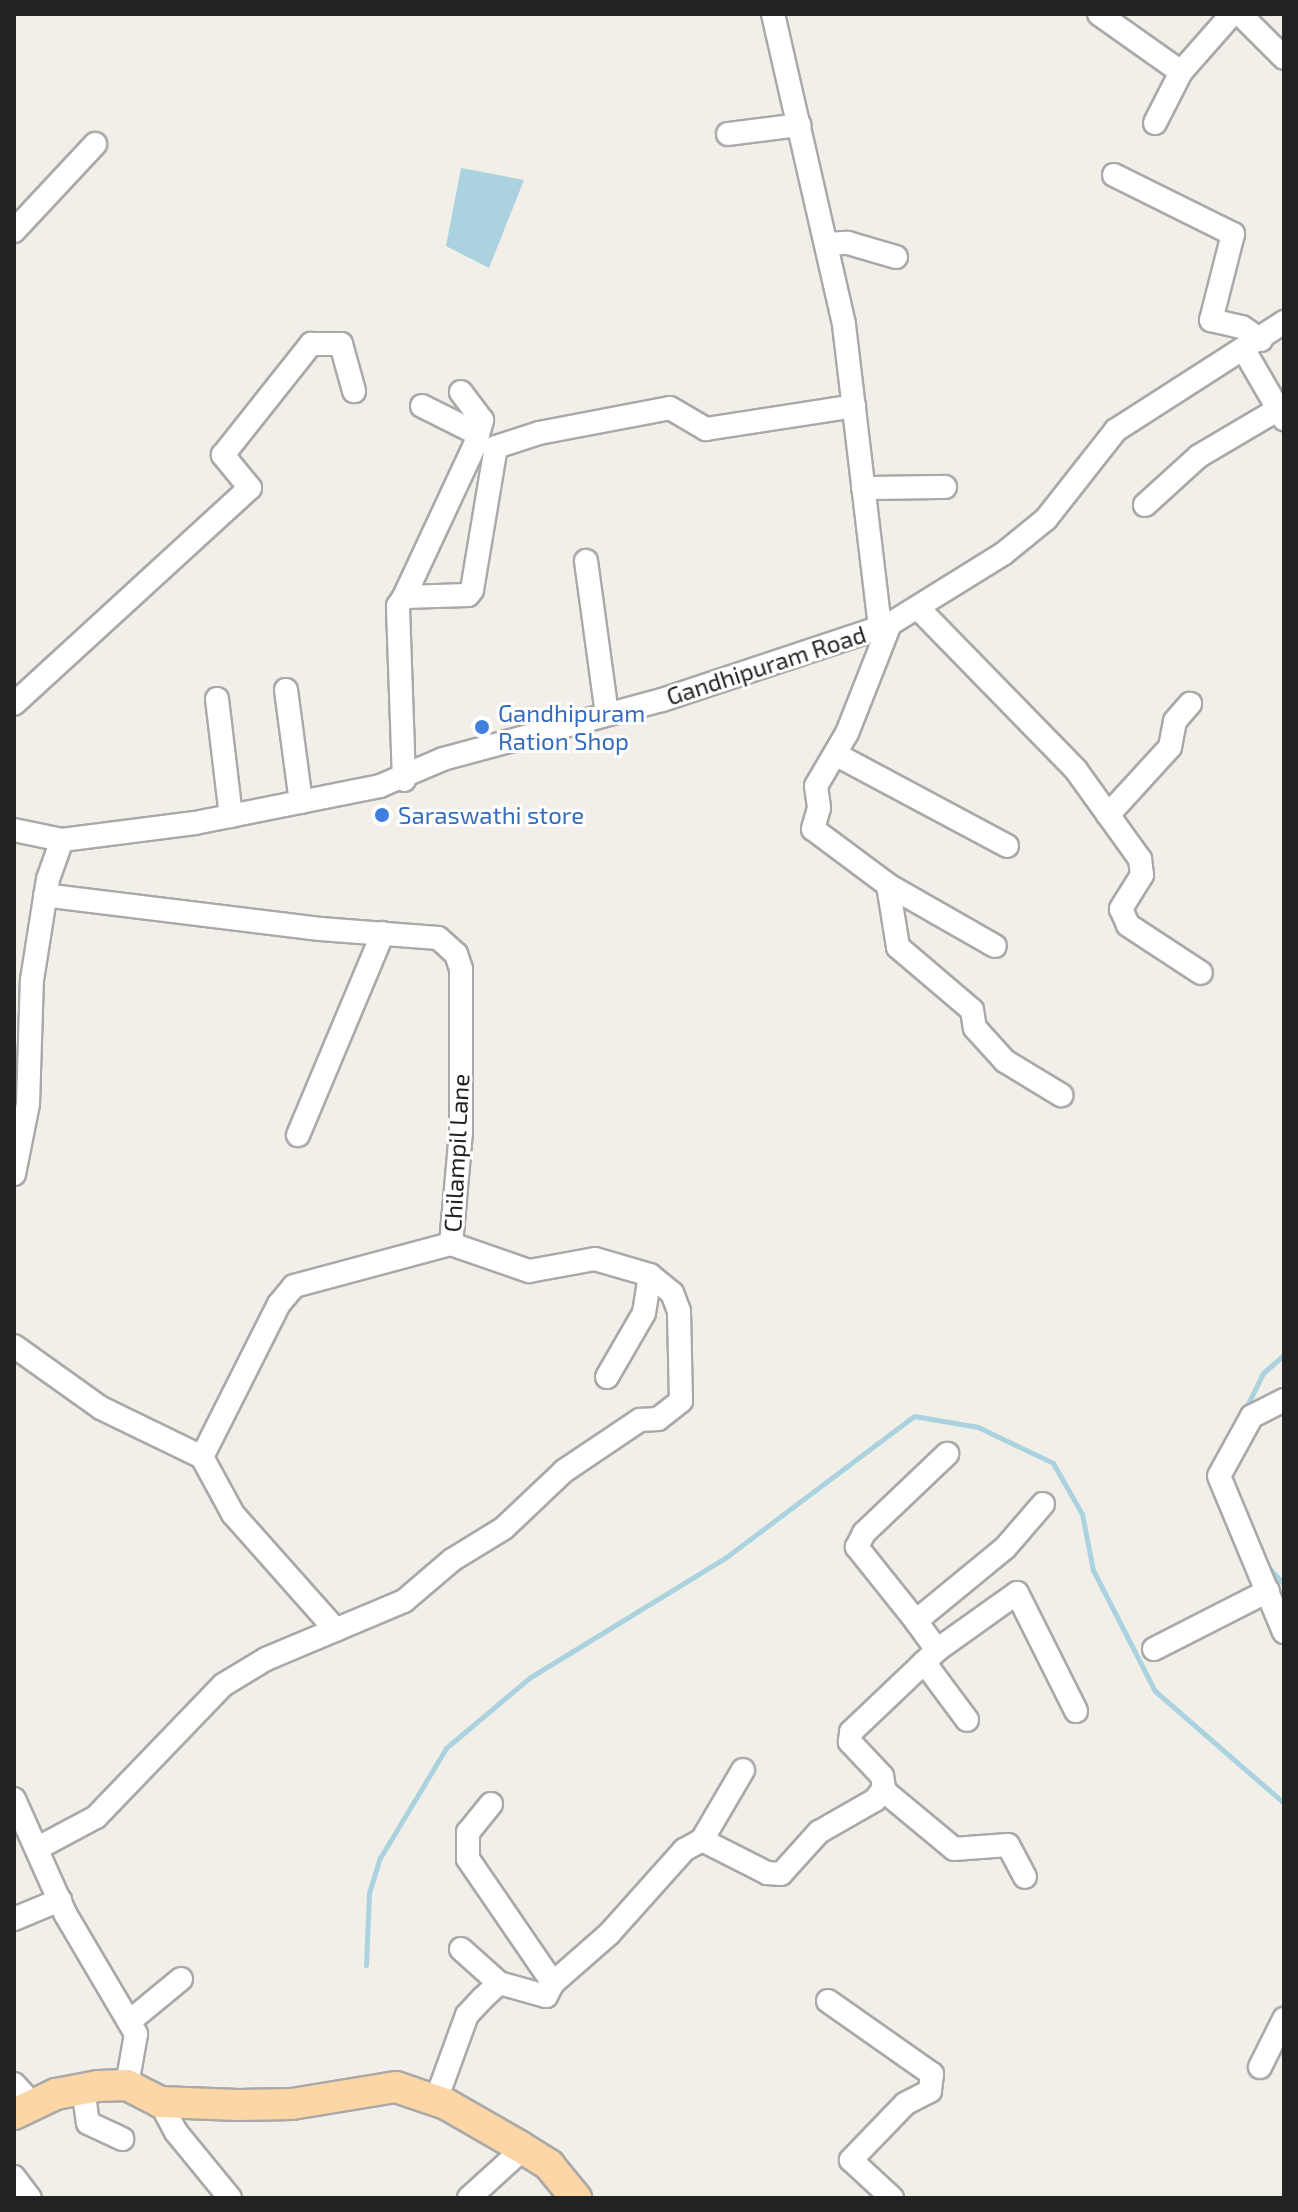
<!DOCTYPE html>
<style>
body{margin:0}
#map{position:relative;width:1298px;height:2212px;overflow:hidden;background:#f2efe9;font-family:"Exo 2",sans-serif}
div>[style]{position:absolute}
.water>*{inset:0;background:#aad3df}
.stream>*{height:5px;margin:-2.5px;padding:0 2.5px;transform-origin:2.5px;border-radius:2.5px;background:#aad3df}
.roads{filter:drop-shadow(2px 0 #a9a9a9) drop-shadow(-2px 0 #a9a9a9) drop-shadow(0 2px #a9a9a9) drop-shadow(0 -2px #a9a9a9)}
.minor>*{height:22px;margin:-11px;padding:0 11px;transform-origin:11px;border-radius:11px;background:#fff}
.major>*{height:30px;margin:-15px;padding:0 15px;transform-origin:15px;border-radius:15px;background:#fcd6a4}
.dots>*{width:22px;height:22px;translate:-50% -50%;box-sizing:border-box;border:4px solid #fff;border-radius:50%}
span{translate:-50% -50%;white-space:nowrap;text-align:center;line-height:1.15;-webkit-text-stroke:6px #fff;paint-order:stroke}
.street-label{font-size:24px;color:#222}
.shop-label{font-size:24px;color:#366cbe}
.left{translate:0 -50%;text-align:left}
.frame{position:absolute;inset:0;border:16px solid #222;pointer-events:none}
</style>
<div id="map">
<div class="water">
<div style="clip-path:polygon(461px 168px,524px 180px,489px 268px,446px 246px)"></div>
</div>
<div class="stream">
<div style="left:1244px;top:1412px;width:43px;rotate:-64deg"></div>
<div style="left:1263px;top:1373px;width:28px;rotate:-41deg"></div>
<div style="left:1268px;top:1567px;width:23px;rotate:47deg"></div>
<div style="left:366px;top:1965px;width:72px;rotate:-87.6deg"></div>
<div style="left:369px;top:1893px;width:37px;rotate:-73deg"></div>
<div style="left:380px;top:1858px;width:128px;rotate:-59deg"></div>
<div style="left:446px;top:1748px;width:109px;rotate:-40.1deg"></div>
<div style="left:529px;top:1678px;width:230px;rotate:-31.5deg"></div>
<div style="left:725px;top:1558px;width:236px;rotate:-36.9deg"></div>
<div style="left:914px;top:1416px;width:65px;rotate:9.8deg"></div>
<div style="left:978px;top:1427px;width:83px;rotate:25.6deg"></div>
<div style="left:1053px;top:1463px;width:59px;rotate:60.4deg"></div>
<div style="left:1082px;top:1514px;width:57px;rotate:78.9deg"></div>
<div style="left:1093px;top:1570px;width:136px;rotate:62.9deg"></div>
<div style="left:1155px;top:1691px;width:171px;rotate:41deg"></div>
</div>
<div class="roads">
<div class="minor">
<div style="left:773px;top:14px;width:319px;rotate:77.1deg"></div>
<div style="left:844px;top:325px;width:304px;rotate:83.2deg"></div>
<div style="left:1099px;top:14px;width:100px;rotate:35.3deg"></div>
<div style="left:1240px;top:14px;width:62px;rotate:45deg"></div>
<div style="left:1155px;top:123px;width:57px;rotate:-63deg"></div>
<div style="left:1181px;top:72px;width:77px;rotate:-48.7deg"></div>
<div style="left:728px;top:134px;width:72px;rotate:-7.2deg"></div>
<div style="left:1114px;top:175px;width:133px;rotate:26.4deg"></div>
<div style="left:1233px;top:234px;width:89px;rotate:104.3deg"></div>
<div style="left:1211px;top:320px;width:32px;rotate:13deg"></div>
<div style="left:1242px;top:327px;width:23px;rotate:34deg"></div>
<div style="left:14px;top:231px;width:119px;rotate:-47deg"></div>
<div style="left:826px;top:244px;width:22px;rotate:-3deg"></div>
<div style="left:848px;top:243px;width:50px;rotate:16.3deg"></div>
<div style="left:1244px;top:350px;width:80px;rotate:59.9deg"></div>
<div style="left:422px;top:406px;width:63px;rotate:26.6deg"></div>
<div style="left:863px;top:488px;width:82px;rotate:-0.7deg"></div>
<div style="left:1145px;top:505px;width:73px;rotate:-42.2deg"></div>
<div style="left:1199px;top:456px;width:91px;rotate:-30.5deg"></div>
<div style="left:586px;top:561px;width:154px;rotate:82.2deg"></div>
<div style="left:404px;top:597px;width:168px;rotate:-65deg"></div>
<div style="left:475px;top:445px;width:26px;rotate:-74deg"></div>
<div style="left:482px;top:420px;width:35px;rotate:-127deg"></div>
<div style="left:919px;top:609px;width:225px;rotate:45.7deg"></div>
<div style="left:1076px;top:770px;width:110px;rotate:54.3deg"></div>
<div style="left:1140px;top:859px;width:16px;rotate:83deg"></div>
<div style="left:1142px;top:875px;width:40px;rotate:122deg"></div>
<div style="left:1121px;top:909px;width:17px;rotate:66deg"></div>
<div style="left:1128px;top:925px;width:87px;rotate:33.3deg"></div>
<div style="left:890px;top:624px;width:117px;rotate:111.5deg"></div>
<div style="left:847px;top:733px;width:61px;rotate:120.3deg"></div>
<div style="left:816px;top:786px;width:22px;rotate:82deg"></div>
<div style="left:819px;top:808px;width:22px;rotate:106deg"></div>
<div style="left:813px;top:829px;width:94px;rotate:36.7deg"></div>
<div style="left:888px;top:885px;width:63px;rotate:80.8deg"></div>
<div style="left:898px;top:947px;width:97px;rotate:40.4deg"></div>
<div style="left:972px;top:1010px;width:18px;rotate:81deg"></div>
<div style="left:975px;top:1028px;width:45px;rotate:47.7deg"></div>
<div style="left:1005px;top:1061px;width:66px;rotate:31.3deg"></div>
<div style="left:286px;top:690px;width:113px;rotate:82.4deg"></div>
<div style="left:217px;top:699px;width:118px;rotate:83.2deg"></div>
<div style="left:14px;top:704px;width:320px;rotate:-42.5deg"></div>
<div style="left:250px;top:488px;width:43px;rotate:-129.3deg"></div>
<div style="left:223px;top:455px;width:142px;rotate:-51.6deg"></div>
<div style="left:311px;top:344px;width:30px"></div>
<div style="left:341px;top:344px;width:49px;rotate:74.5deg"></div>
<div style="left:835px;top:754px;width:195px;rotate:28.1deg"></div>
<div style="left:404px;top:780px;width:174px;rotate:-92deg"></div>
<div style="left:398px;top:606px;width:11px;rotate:-56deg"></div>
<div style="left:404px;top:597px;width:64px;rotate:-1.8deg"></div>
<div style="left:468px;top:595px;width:6px;rotate:-51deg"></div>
<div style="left:472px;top:590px;width:145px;rotate:-80.5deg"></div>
<div style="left:496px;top:447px;width:45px;rotate:-18deg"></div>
<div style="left:539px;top:433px;width:133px;rotate:-10.8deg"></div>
<div style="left:670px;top:408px;width:42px;rotate:30.3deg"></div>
<div style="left:706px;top:429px;width:150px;rotate:-8.8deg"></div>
<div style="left:1108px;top:815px;width:92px;rotate:-47.6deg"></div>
<div style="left:1170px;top:747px;width:26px;rotate:-79deg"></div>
<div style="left:1175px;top:721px;width:23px;rotate:-49deg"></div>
<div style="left:14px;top:830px;width:49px;rotate:11.8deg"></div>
<div style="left:62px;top:840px;width:134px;rotate:-7.3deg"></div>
<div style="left:195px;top:823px;width:189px;rotate:-11.3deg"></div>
<div style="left:380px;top:786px;width:69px;rotate:-23.2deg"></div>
<div style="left:443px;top:759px;width:227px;rotate:-15.1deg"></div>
<div style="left:662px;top:700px;width:240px;rotate:-18.4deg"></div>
<div style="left:890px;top:624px;width:133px;rotate:-31.8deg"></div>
<div style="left:1003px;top:554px;width:55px;rotate:-39.1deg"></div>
<div style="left:1046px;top:519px;width:113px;rotate:-51.8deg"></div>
<div style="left:1116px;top:430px;width:200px;rotate:-32.7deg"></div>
<div style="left:888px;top:885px;width:123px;rotate:29.7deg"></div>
<div style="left:298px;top:1135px;width:219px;rotate:-67.2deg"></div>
<div style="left:14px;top:1174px;width:71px;rotate:-78.7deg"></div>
<div style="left:28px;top:1104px;width:124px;rotate:-88.2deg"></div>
<div style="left:32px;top:980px;width:102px;rotate:-81deg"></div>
<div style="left:48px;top:879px;width:41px;rotate:-70.3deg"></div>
<div style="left:14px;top:1346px;width:107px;rotate:35.5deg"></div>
<div style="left:101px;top:1408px;width:112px;rotate:25.9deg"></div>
<div style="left:202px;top:1457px;width:171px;rotate:-63.3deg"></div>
<div style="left:279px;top:1304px;width:23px;rotate:-50deg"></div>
<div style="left:294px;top:1286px;width:163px;rotate:-15deg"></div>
<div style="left:451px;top:1244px;width:111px;rotate:-84.9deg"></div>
<div style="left:461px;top:1133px;width:164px;rotate:-90deg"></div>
<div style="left:461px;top:969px;width:16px;rotate:-108deg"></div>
<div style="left:456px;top:954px;width:24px;rotate:-138deg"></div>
<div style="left:438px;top:938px;width:118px;rotate:-175.6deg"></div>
<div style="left:320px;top:929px;width:277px;rotate:-173deg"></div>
<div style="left:607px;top:1377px;width:74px;rotate:-60deg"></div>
<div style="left:644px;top:1313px;width:38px;rotate:-81deg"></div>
<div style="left:1284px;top:1400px;width:36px;rotate:153deg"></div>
<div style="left:1252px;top:1416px;width:68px;rotate:118.8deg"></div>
<div style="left:1219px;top:1476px;width:169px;rotate:67.4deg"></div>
<div style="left:202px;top:1457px;width:65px;rotate:61.5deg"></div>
<div style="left:233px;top:1514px;width:155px;rotate:48.4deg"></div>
<div style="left:916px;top:1621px;width:95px;rotate:-128.6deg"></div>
<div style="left:857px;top:1547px;width:16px;rotate:-63deg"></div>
<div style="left:864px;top:1533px;width:115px;rotate:-43.6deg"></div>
<div style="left:1154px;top:1649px;width:128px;rotate:-27deg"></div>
<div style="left:937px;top:1650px;width:36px;rotate:-126deg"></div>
<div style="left:916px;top:1621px;width:115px;rotate:-39.4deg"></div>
<div style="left:1005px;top:1548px;width:58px;rotate:-49.2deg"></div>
<div style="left:924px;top:1662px;width:72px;rotate:53.4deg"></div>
<div style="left:883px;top:1790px;width:92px;rotate:39.7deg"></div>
<div style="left:954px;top:1849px;width:54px;rotate:-4.2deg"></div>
<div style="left:1008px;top:1845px;width:36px;rotate:62deg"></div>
<div style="left:14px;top:1799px;width:127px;rotate:65.9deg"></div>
<div style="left:66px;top:1915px;width:138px;rotate:59.5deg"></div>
<div style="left:136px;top:2034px;width:52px;rotate:100deg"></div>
<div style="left:491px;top:1804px;width:36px;rotate:129deg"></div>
<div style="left:468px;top:1832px;width:27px;rotate:90deg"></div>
<div style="left:468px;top:1859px;width:150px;rotate:55.6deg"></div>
<div style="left:702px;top:1840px;width:81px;rotate:-59.6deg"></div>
<div style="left:38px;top:1848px;width:66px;rotate:-28.1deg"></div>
<div style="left:96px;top:1817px;width:183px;rotate:-46.1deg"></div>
<div style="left:223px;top:1685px;width:50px;rotate:-31.2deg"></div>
<div style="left:266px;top:1659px;width:150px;rotate:-22.8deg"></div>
<div style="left:404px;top:1601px;width:63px;rotate:-40.5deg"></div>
<div style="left:452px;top:1560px;width:61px;rotate:-31.6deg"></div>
<div style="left:504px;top:1528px;width:83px;rotate:-43.5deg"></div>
<div style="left:564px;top:1471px;width:92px;rotate:-33.9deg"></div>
<div style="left:640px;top:1420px;width:18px;rotate:-3deg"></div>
<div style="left:658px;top:1419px;width:29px;rotate:-38deg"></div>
<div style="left:681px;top:1401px;width:90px;rotate:-91.3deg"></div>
<div style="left:679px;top:1311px;width:19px;rotate:-111deg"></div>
<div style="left:672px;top:1293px;width:28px;rotate:-141deg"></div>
<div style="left:650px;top:1275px;width:57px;rotate:-163.8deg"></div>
<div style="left:595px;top:1259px;width:67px;rotate:169.7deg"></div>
<div style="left:529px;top:1271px;width:83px;rotate:-160.9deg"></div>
<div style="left:14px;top:1919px;width:50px;rotate:-22.4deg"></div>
<div style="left:461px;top:1949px;width:51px;rotate:41.8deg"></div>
<div style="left:828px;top:2001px;width:127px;rotate:35.1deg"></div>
<div style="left:932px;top:2074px;width:17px;rotate:97deg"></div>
<div style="left:930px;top:2091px;width:28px;rotate:153deg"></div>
<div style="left:905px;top:2104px;width:78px;rotate:134deg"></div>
<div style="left:851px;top:2160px;width:56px;rotate:42.8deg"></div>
<div style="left:130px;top:2021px;width:66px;rotate:-39.5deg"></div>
<div style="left:1260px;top:2067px;width:54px;rotate:-63.4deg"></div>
<div style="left:14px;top:2084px;width:26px;rotate:47deg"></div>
<div style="left:83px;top:2088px;width:35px;rotate:82deg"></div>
<div style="left:88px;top:2123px;width:38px;rotate:25deg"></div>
<div style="left:436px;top:2100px;width:90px;rotate:-70deg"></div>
<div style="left:467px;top:2015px;width:23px;rotate:-47deg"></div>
<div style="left:483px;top:1998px;width:22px;rotate:-43deg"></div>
<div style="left:499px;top:1983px;width:49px;rotate:15.5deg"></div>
<div style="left:546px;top:1996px;width:15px;rotate:-62deg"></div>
<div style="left:553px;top:1983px;width:74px;rotate:-41.2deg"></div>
<div style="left:609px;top:1934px;width:113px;rotate:-48.2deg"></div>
<div style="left:684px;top:1850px;width:21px;rotate:-29deg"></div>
<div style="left:702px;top:1840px;width:73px;rotate:26.9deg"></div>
<div style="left:767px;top:1873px;width:14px;rotate:4deg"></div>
<div style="left:781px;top:1874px;width:57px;rotate:-47.9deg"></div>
<div style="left:819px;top:1832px;width:64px;rotate:-29.7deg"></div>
<div style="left:875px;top:1800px;width:15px;rotate:-53deg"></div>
<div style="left:884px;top:1788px;width:12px;rotate:-99deg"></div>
<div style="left:882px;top:1776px;width:47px;rotate:-133.3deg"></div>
<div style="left:850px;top:1742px;width:10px;rotate:-84deg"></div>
<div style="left:851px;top:1732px;width:119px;rotate:-43.6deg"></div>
<div style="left:937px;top:1650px;width:98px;rotate:-35.5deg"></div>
<div style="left:1017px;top:1593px;width:132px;rotate:63.4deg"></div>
<div style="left:160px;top:2102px;width:34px;rotate:62deg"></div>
<div style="left:176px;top:2132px;width:85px;rotate:50.7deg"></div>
<div style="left:14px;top:2177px;width:26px;rotate:53deg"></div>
<div style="left:469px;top:2198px;width:73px;rotate:-42.2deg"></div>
</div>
<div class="major">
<div style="left:14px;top:2114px;width:47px;rotate:-25.5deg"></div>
<div style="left:56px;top:2094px;width:43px;rotate:-10.8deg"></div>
<div style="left:98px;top:2086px;width:29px;rotate:-2deg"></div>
<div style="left:127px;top:2085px;width:37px;rotate:27deg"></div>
<div style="left:160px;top:2102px;width:78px;rotate:2.2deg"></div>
<div style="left:238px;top:2105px;width:54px;rotate:-1.1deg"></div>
<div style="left:292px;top:2104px;width:105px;rotate:-9.3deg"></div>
<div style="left:396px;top:2087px;width:53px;rotate:18.8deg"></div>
<div style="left:446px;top:2104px;width:84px;rotate:29.9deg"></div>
<div style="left:519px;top:2146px;width:36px;rotate:32deg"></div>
<div style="left:549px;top:2165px;width:43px;rotate:50.7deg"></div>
</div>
</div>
<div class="dots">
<div style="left:482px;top:727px;background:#3f7fe0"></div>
<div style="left:382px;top:815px;background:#3f7fe0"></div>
</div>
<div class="street-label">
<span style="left:766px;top:665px;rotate:-18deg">Gandhipuram Road</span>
<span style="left:456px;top:1153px;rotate:-87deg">Chilampil Lane</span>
</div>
<div class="shop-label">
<span class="left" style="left:498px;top:727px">Gandhipuram<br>Ration Shop</span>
<span class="left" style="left:398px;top:815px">Saraswathi store</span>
</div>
<div class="frame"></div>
</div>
